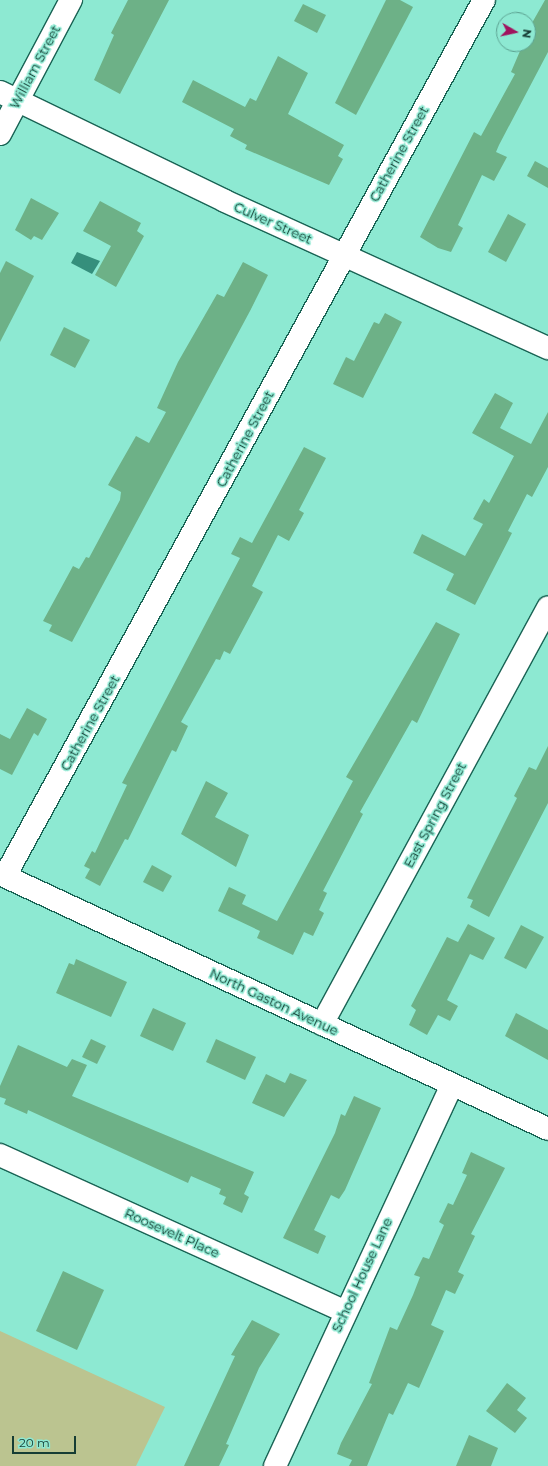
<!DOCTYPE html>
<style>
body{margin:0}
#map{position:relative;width:548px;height:1466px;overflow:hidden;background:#8de9d2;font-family:Montserrat,sans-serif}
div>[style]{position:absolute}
.green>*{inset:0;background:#bbc490}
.water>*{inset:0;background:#358f7c}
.building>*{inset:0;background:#6db187}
.roads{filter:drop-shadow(1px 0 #1a6455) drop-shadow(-1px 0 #1a6455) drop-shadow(0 1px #1a6455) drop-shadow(0 -1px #1a6455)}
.street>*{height:22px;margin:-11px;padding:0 11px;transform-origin:11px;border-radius:11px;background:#fff}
span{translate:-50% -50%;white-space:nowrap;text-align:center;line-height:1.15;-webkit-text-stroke:3px #8de9d2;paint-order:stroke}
.street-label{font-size:13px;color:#163d34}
.north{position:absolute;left:496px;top:12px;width:40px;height:40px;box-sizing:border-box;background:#8de9d2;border:1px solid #5da493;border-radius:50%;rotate:99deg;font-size:11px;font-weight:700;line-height:16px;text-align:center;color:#163d34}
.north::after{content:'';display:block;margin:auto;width:14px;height:18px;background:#a0135d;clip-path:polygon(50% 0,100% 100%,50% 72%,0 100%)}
.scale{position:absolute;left:12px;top:1436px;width:64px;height:18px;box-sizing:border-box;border:2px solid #163d34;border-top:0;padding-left:5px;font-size:12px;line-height:14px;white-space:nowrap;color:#163d34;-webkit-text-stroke:3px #8de9d2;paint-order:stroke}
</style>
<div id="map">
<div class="green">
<div style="clip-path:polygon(0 1331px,165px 1407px,136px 1466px,0 1466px)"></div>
</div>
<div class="water">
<div style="clip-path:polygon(77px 252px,100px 261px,92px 274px,71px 263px)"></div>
</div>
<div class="building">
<div style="clip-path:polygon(128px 0,169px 0,120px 94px,94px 80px,114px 35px,111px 33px)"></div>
<div style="clip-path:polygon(386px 0,400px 0,413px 7px,356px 115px,335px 103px)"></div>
<div style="clip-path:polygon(545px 0,548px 0,548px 52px,499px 145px,496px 152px,507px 157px,494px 181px,482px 175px,458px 225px,463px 228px,451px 252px,438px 248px,420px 237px,474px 132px,481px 136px,515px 74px,511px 72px,523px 44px,528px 44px,528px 30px)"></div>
<div style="clip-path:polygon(303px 4px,326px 15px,317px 33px,294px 21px)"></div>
<div style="clip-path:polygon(278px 56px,308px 73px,288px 114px,344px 145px,338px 156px,343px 159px,329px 185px,245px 149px,247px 145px,230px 136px,234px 129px,182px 102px,193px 80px,245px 107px,250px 98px,256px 101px)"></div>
<div style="clip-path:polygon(535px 161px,548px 168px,548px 188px,527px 176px)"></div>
<div style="clip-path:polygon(31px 198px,59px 213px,42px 240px,34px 236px,31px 240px,15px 230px)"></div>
<div style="clip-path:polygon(100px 201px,141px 223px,137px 231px,144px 236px,116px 287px,95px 275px,111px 246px,83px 231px)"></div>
<div style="clip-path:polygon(508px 214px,526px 224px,506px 262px,488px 252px)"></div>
<div style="clip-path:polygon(6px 261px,34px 276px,0 342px,0 273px)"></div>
<div style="clip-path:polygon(243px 262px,268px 275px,250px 311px,72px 642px,49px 631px,52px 625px,43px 621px,73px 566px,79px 569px,86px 557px,89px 558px,120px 500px,121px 492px,108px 485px,136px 436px,149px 443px,166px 412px,157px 408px,178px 362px,217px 294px,224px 297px)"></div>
<div style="clip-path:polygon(385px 313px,402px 322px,363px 398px,333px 384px,346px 357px,354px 361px,374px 322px,379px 324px)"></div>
<div style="clip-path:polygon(64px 327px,90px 340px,75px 368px,50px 355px)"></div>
<div style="clip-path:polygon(495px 393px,513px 403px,500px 428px,531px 444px,548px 412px,548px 467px,532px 497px,527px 494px,508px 531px,512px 533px,475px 605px,446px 590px,454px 574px,413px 553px,422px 534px,465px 556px,483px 524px,473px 519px,484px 499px,489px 503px,514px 456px,472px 433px)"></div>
<div style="clip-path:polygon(304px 447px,326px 458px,299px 510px,304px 513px,289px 541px,278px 535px,252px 586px,263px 592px,230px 654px,224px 651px,220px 660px,216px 659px,181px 722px,188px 726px,176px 752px,172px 750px,128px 840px,125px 839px,100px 886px,85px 878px,90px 869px,84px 866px,92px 851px,95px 853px,127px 785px,122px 783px,240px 558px,231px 554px,240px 537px,252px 543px)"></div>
<div style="clip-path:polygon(436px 622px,460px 634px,417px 723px,412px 720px,360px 812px,363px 814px,323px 891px,327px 893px,319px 910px,324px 913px,313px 936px,304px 932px,293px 955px,257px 938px,260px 931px,218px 911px,229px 887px,246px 895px,242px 904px,277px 921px,353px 781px,346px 777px)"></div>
<div style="clip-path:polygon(27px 708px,47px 719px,38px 736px,34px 733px,12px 775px,0 769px,0 734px,10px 739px)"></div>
<div style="clip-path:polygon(548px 746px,548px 803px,489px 917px,470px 907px,473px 900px,467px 898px,517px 798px,514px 796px,529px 767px,536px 770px)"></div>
<div style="clip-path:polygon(206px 781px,228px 793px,215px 817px,249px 835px,236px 867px,181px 834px)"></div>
<div style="clip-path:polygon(152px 865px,172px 876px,163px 892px,143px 882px)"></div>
<div style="clip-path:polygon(468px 924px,495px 938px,483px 960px,470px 954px,447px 1000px,458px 1006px,450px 1021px,438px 1015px,427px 1035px,409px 1025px,416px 1010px,411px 1006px,447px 937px,458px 942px)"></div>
<div style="clip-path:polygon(521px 925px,544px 937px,526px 969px,504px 958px)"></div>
<div style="clip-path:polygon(76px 959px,127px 982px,111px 1017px,56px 993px,69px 963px,74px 965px)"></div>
<div style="clip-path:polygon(153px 1008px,186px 1023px,173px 1051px,140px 1036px)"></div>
<div style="clip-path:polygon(516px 1013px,548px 1030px,548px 1060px,505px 1036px)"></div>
<div style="clip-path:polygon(91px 1039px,106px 1046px,97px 1064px,82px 1057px)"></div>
<div style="clip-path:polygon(216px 1039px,256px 1057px,245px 1080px,206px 1062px)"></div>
<div style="clip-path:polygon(18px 1045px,67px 1067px,72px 1059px,87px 1065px,72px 1096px,254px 1172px,244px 1194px,249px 1197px,242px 1213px,223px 1204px,226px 1197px,219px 1194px,221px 1189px,191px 1176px,188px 1183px,28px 1110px,27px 1114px,4px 1104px,6px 1099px,0 1097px,0 1086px)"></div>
<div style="clip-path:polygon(290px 1073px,307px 1080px,284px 1117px,252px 1103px,266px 1074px,285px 1083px)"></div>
<div style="clip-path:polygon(354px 1096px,381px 1108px,345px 1190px,339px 1199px,331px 1195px,314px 1230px,326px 1236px,318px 1254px,283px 1238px,335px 1133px,341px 1114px,345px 1116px)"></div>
<div style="clip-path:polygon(471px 1152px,505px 1168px,471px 1234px,475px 1236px,458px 1272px,464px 1275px,455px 1294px,446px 1290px,431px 1325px,444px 1331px,419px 1388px,408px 1383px,393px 1415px,389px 1413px,367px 1466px,349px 1466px,352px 1460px,337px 1454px,341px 1443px,372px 1384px,369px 1383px,390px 1327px,397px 1330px,413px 1295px,420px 1277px,414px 1275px,423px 1257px,429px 1259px,444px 1225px,439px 1222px,448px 1203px,453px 1205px,467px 1175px,462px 1173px)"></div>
<div style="clip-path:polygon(63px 1271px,104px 1290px,77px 1350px,36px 1331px)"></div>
<div style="clip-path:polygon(252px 1320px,280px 1334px,259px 1368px,226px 1444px,229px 1445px,219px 1466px,184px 1466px,235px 1356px,231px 1355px)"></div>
<div style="clip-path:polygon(507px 1383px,526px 1398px,517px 1410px,527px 1418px,515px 1433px,486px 1411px)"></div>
<div style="clip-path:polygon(469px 1435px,498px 1448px,491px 1466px,456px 1466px)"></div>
</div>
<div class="roads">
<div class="street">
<div style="left:0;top:92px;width:250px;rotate:25.8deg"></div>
<div style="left:225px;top:201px;width:355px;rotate:24.5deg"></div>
<div style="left:0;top:134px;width:152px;rotate:-62.1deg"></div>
<div style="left:0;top:874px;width:604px;rotate:24.95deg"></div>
<div style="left:5px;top:876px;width:998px;rotate:-61.33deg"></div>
<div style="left:322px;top:1024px;width:474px;rotate:-61.5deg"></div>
<div style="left:0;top:1155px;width:378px;rotate:24.4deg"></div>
<div style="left:275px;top:1466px;width:420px;rotate:-65.1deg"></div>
</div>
</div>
<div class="street-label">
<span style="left:35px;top:67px;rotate:-62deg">William Street</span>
<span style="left:399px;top:154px;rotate:-61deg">Catherine Street</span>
<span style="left:273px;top:223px;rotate:24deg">Culver Street</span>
<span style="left:245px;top:439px;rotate:-62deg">Catherine Street</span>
<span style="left:90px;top:723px;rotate:-61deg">Catherine Street</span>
<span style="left:435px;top:815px;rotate:-62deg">East Spring Street</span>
<span style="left:274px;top:1002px;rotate:25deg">North Gaston Avenue</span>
<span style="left:172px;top:1233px;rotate:24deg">Roosevelt Place</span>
<span style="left:362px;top:1275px;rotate:-65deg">School House Lane</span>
</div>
<div class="north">N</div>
<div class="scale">20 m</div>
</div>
